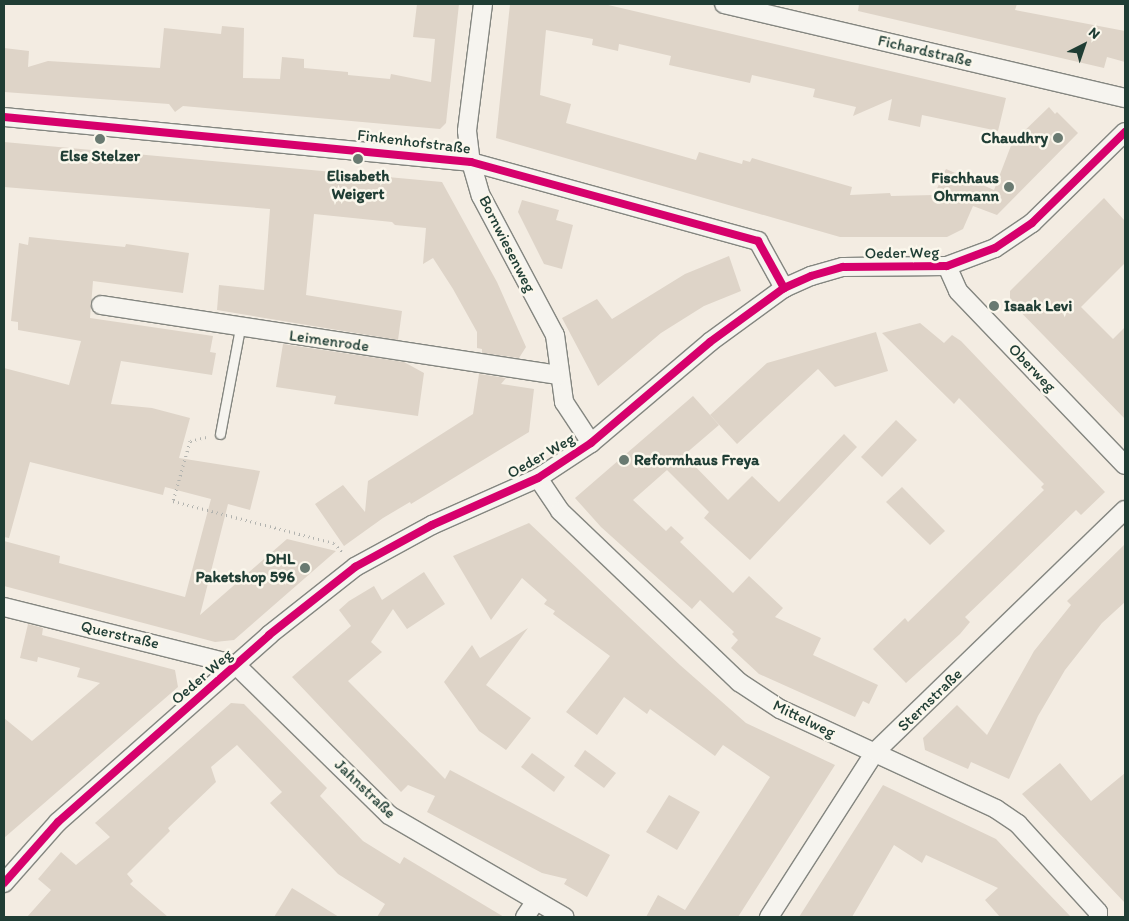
<!DOCTYPE html>
<meta charset="utf-8">
<style>
body{margin:0}
#map{position:relative;width:1129px;height:921px;overflow:hidden;background:#f3ece2;font-family:Itim,sans-serif}
div>[style]{position:absolute}
.building>*{inset:0;background:#ded4c8}
.path>*{height:3px;margin-top:-1.5px;transform-origin:0;background:repeating-linear-gradient(90deg,#b2b3af 0 1px,transparent 0 5px)}
.roads{filter:drop-shadow(1px 0 #848680) drop-shadow(-1px 0 #848680) drop-shadow(0 1px #848680) drop-shadow(0 -1px #848680)}
.lane>*{height:9px;margin:-4.5px;padding:0 4.5px;transform-origin:4.5px;border-radius:4.5px;background:#f6f4ef}
.street>*{height:18px;margin:-9px;padding:0 9px;transform-origin:9px;border-radius:9px;background:#f6f4ef}
.cycleway>*{height:8px;margin:-4px;padding:0 4px;transform-origin:4px;border-radius:4px;background:#d6006c}
.dots>*{width:14px;height:14px;translate:-50% -50%;box-sizing:border-box;border:2px solid #fbf7ec;border-radius:50%}
span{translate:-50% -50%;white-space:nowrap;text-align:center;line-height:1.15;-webkit-text-stroke:5px #fbf7ec;paint-order:stroke}
.street-label{font-size:16px;color:#1f3d34}
.poi-label{font-size:16px;color:#1f3d34;font-weight:700}
.right{translate:-100% -50%;text-align:right}
.left{translate:0 -50%;text-align:left}
.frame{position:absolute;inset:0;border:5px solid #1f3d34;pointer-events:none}
.north{position:absolute;left:1059px;top:20px;width:50px;height:50px;-webkit-text-stroke:4px #fbf7ec;paint-order:stroke;rotate:41deg;font-size:14px;font-weight:700;line-height:20px;text-align:center;color:#1f3d34}
.north::after{content:'';display:block;margin:auto;width:18px;height:22px;background:#1f3d34;clip-path:polygon(50% 0,100% 100%,50% 72%,0 100%)}
</style>
<div id="map">
<div class="building">
<div style="clip-path:polygon(417px 4px,459px 4px,446px 123px,440px 129px,183px 106px,175px 112px,169px 104px,4px 92px,4px 48px,29px 51px,28px 67px,48px 61px,160px 68px,164px 28px,221px 34px,222px 26px,244px 28px,243px 78px,280px 79px,282px 57px,304px 59px,304px 68px,348px 72px,348px 75px,390px 79px,391px 74px,431px 82px,435px 39px,413px 37px)"></div>
<div style="clip-path:polygon(510px 4px,604px 4px,1006px 98px,998px 131px,922px 115px,920px 127px,888px 120px,892px 99px,853px 116px,856px 107px,813px 97px,815px 89px,752px 75px,750px 83px,669px 65px,671px 56px,619px 44px,618px 51px,592px 45px,593px 39px,546px 30px,540px 95px,571px 104px,566px 123px,696px 160px,699px 152px,742px 164px,743px 160px,750px 162px,752px 158px,852px 187px,850px 195px,890px 193px,891px 196px,934px 195px,946px 169px,994px 190px,1012px 143px,1049px 107px,1055px 114px,1057px 112px,1078px 133px,997px 215px,973px 206px,963px 229px,947px 237px,840px 237px,496px 138px)"></div>
<div style="clip-path:polygon(859px 4px,1017px 4px,1015px 10px,1125px 31px,1125px 62px,1107px 57px,1104px 68px,858px 11px)"></div>
<div style="clip-path:polygon(4px 142px,442px 182px,497px 282px,526px 347px,519px 358px,482px 353px,482px 349px,477px 348px,477px 332px,453px 289px,433px 258px,423px 264px,426px 228px,395px 225px,392px 222px,314px 214px,306px 295px,402px 311px,398px 340px,217px 310px,219px 285px,264px 290px,270px 209px,4px 187px)"></div>
<div style="clip-path:polygon(1104px 198px,1125px 221px,1125px 263px,1081px 307px,1113px 339px,1125px 327px,1125px 419px,1010px 301px,1010px 291px)"></div>
<div style="clip-path:polygon(522px 200px,559px 210px,556px 220px,573px 225px,562px 269px,544px 264px,518px 212px)"></div>
<div style="clip-path:polygon(29px 237px,125px 247px,126px 244px,189px 253px,183px 293px,93px 281px,90px 318px,213px 336px,210px 352px,216px 353px,212px 375px,121px 361px,111px 404px,152px 408px,190px 418px,179px 458px,260px 471px,250px 510px,228px 504px,200px 615px,287px 539px,336px 551px,234px 640px,215px 642px,4px 586px,4px 541px,60px 556px,59px 563px,185px 597px,211px 499px,165px 487px,163px 495px,30px 462px,9px 538px,4px 537px,4px 368px,69px 385px,81px 341px,18px 330px,18px 322px,11px 321px,19px 243px,28px 245px)"></div>
<div style="clip-path:polygon(729px 256px,741px 291px,704px 306px,661px 333px,598px 386px,562px 318px,597px 299px,612px 319px,685px 274px)"></div>
<div style="clip-path:polygon(920px 323px,944px 343px,952px 335px,961px 341px,1105px 492px,1081px 515px,1076px 510px,1014px 570px,965px 617px,970px 622px,960px 634px,906px 683px,873px 649px,905px 618px,908px 622px,1044px 490px,1041px 487px,1044px 484px,959px 398px,954px 404px,882px 333px)"></div>
<div style="clip-path:polygon(876px 332px,888px 371px,835px 387px,818px 369px,737px 444px,710px 415px,767px 363px)"></div>
<div style="clip-path:polygon(283px 344px,404px 362px,424px 373px,418px 416px,334px 404px,336px 396px,276px 387px)"></div>
<div style="clip-path:polygon(479px 374px,506px 378px,501px 384px,534px 389px,529px 432px,411px 504px,410px 502px,383px 518px,344px 546px,315px 504px,343px 485px,365px 512px,368px 481px,473px 414px)"></div>
<div style="clip-path:polygon(693px 396px,719px 425px,684px 455px,728px 500px,752px 476px,779px 502px,844px 434px,857px 447px,750px 560px,704px 518px,709px 512px,667px 470px,633px 500px,666px 531px,671px 526px,684px 538px,680px 542px,733px 593px,749px 576px,783px 608px,775px 617px,821px 638px,813px 655px,878px 685px,869px 704px,863px 701px,855px 717px,759px 674px,731px 648px,738px 640px,732px 634px,734px 632px,700px 600px,692px 609px,601px 527px,575px 498px)"></div>
<div style="clip-path:polygon(896px 420px,917px 440px,882px 477px,861px 457px)"></div>
<div style="clip-path:polygon(902px 487px,945px 531px,930px 545px,886px 502px)"></div>
<div style="clip-path:polygon(529px 523px,680px 665px,746px 723px,835px 765px,738px 917px,646px 917px,658px 895px,685px 910px,770px 777px,723px 745px,715px 756px,650px 709px,647px 714px,624px 697px,597px 735px,566px 712px,610px 656px,553px 614px,555px 611px,544px 604px,547px 600px,522px 578px,491px 620px,453px 556px)"></div>
<div style="clip-path:polygon(1125px 544px,1125px 602px,1102px 623px,1065px 670px,1038px 716px,1009px 779px,971px 762px,968px 769px,925px 750px,923px 738px,957px 705px,987px 735px,1034px 651px,1071px 605px,1067px 601px)"></div>
<div style="clip-path:polygon(424px 572px,445px 604px,407px 629px,393px 609px,371px 642px,382px 652px,348px 681px,445px 779px,450px 770px,610px 855px,587px 897px,564px 884px,567px 879px,542px 873px,427px 812px,435px 796px,408px 785px,401px 792px,292px 677px,351px 626px,339px 610px,349px 601px,374px 586px,382px 600px)"></div>
<div style="clip-path:polygon(28px 624px,43px 628px,42px 635px,175px 670px,178px 687px,4px 838px,4px 718px,32px 741px,100px 683px,77px 677px,80px 668px,38px 657px,37px 662px,20px 658px)"></div>
<div style="clip-path:polygon(528px 628px,486px 685px,531px 718px,506px 750px,479px 731px,444px 682px,472px 645px,480px 658px)"></div>
<div style="clip-path:polygon(231px 703px,244px 704px,327px 788px,320px 796px,363px 841px,400px 864px,404px 857px,504px 917px,377px 917px,385px 904px,338px 874px,270px 803px,282px 792px,237px 745px,211px 767px,216px 782px,168px 828px,170px 831px,127px 874px,133px 881px,130px 884px,168px 917px,27px 917px,51px 890px,38px 879px,61px 852px,76px 865px,110px 837px,95px 823px)"></div>
<div style="clip-path:polygon(585px 750px,616px 773px,604px 788px,574px 766px)"></div>
<div style="clip-path:polygon(532px 753px,565px 777px,554px 792px,521px 767px)"></div>
<div style="clip-path:polygon(1060px 763px,1091px 801px,1125px 773px,1125px 903px,1022px 794px)"></div>
<div style="clip-path:polygon(883px 785px,996px 839px,1071px 917px,1000px 917px,985px 900px,998px 888px,926px 855px,922px 863px,894px 845px,852px 917px,799px 917px)"></div>
<div style="clip-path:polygon(669px 795px,700px 812px,677px 850px,646px 832px)"></div>
<div style="clip-path:polygon(292px 888px,339px 917px,274px 917px)"></div>
</div>
<div class="path">
<div style="left:206px;top:437px;width:16px;rotate:166deg"></div>
<div style="left:190px;top:441px;width:62px;rotate:105.8deg"></div>
<div style="left:173px;top:501px;width:166px;rotate:14.6deg"></div>
<div style="left:334px;top:543px;width:13px;rotate:48deg"></div>
</div>
<div class="roads">
<div class="lane">
<div style="left:220px;top:434px;width:108px;rotate:-79.3deg"></div>
</div>
<div class="street">
<div style="left:483px;top:4px;width:128px;rotate:97.2deg"></div>
<div style="left:467px;top:131px;width:31px;rotate:83deg"></div>
<div style="left:471px;top:162px;width:35px;rotate:74deg"></div>
<div style="left:481px;top:196px;width:157px;rotate:62deg"></div>
<div style="left:555px;top:335px;width:68px;rotate:82.3deg"></div>
<div style="left:564px;top:402px;width:49px;rotate:56.6deg"></div>
<div style="left:724px;top:4px;width:412px;rotate:13.2deg"></div>
<div style="left:4px;top:117px;width:469px;rotate:5.5deg"></div>
<div style="left:471px;top:162px;width:298px;rotate:15.4deg"></div>
<div style="left:758px;top:241px;width:54px;rotate:61deg"></div>
<div style="left:947px;top:266px;width:27px;rotate:66deg"></div>
<div style="left:958px;top:291px;width:241px;rotate:46.2deg"></div>
<div style="left:101px;top:305px;width:462px;rotate:8.7deg"></div>
<div style="left:538px;top:478px;width:40px;rotate:56deg"></div>
<div style="left:560px;top:511px;width:248px;rotate:43.7deg"></div>
<div style="left:739px;top:682px;width:49px;rotate:33.4deg"></div>
<div style="left:780px;top:709px;width:238px;rotate:24.8deg"></div>
<div style="left:996px;top:809px;width:27px;rotate:34deg"></div>
<div style="left:1018px;top:824px;width:119px;rotate:47.7deg"></div>
<div style="left:1098px;top:912px;width:5px;rotate:90deg"></div>
<div style="left:4px;top:607px;width:239px;rotate:14deg"></div>
<div style="left:236px;top:665px;width:214px;rotate:44.4deg"></div>
<div style="left:389px;top:815px;width:203px;rotate:30.2deg"></div>
<div style="left:4px;top:883px;width:81px;rotate:-48.5deg"></div>
<div style="left:58px;top:822px;width:282px;rotate:-41.5deg"></div>
<div style="left:269px;top:635px;width:110px;rotate:-38.3deg"></div>
<div style="left:355px;top:567px;width:88px;rotate:-28.6deg"></div>
<div style="left:432px;top:525px;width:116px;rotate:-23.9deg"></div>
<div style="left:538px;top:478px;width:64px;rotate:-33.4deg"></div>
<div style="left:591px;top:443px;width:156px;rotate:-40.3deg"></div>
<div style="left:710px;top:342px;width:92px;rotate:-36.1deg"></div>
<div style="left:784px;top:288px;width:30px;rotate:-24deg"></div>
<div style="left:811px;top:276px;width:33px;rotate:-16deg"></div>
<div style="left:843px;top:267px;width:104px;rotate:-0.6deg"></div>
<div style="left:947px;top:266px;width:51px;rotate:-20.6deg"></div>
<div style="left:995px;top:248px;width:45px;rotate:-34deg"></div>
<div style="left:1032px;top:223px;width:130px;rotate:-44.4deg"></div>
<div style="left:525px;top:917px;width:18px;rotate:-56deg"></div>
<div style="left:769px;top:917px;width:196px;rotate:-57.3deg"></div>
<div style="left:875px;top:752px;width:348px;rotate:-44.1deg"></div>
</div>
</div>
<div class="cycleway">
<div style="left:4px;top:117px;width:469px;rotate:5.5deg"></div>
<div style="left:471px;top:162px;width:298px;rotate:15.4deg"></div>
<div style="left:758px;top:241px;width:54px;rotate:61deg"></div>
<div style="left:4px;top:883px;width:81px;rotate:-48.5deg"></div>
<div style="left:58px;top:822px;width:282px;rotate:-41.5deg"></div>
<div style="left:269px;top:635px;width:110px;rotate:-38.3deg"></div>
<div style="left:355px;top:567px;width:88px;rotate:-28.6deg"></div>
<div style="left:432px;top:525px;width:116px;rotate:-23.9deg"></div>
<div style="left:538px;top:478px;width:64px;rotate:-33.4deg"></div>
<div style="left:591px;top:443px;width:156px;rotate:-40.3deg"></div>
<div style="left:710px;top:342px;width:92px;rotate:-36.1deg"></div>
<div style="left:784px;top:288px;width:30px;rotate:-24deg"></div>
<div style="left:811px;top:276px;width:33px;rotate:-16deg"></div>
<div style="left:843px;top:267px;width:104px;rotate:-0.6deg"></div>
<div style="left:947px;top:266px;width:51px;rotate:-20.6deg"></div>
<div style="left:995px;top:248px;width:45px;rotate:-34deg"></div>
<div style="left:1032px;top:223px;width:130px;rotate:-44.4deg"></div>
</div>
<div class="dots">
<div style="left:1058px;top:138px;background:#697a71"></div>
<div style="left:100px;top:139px;background:#697a71"></div>
<div style="left:358px;top:159px;background:#697a71"></div>
<div style="left:1009px;top:187px;background:#697a71"></div>
<div style="left:994px;top:306px;background:#697a71"></div>
<div style="left:624px;top:460px;background:#697a71"></div>
<div style="left:305px;top:568px;background:#697a71"></div>
</div>
<div class="street-label">
<span style="left:925px;top:51px;rotate:13deg">Fichardstraße</span>
<span style="left:414px;top:142px;rotate:7deg">Finkenhofstraße</span>
<span style="left:507px;top:244px;rotate:63deg">Bornwiesenweg</span>
<span style="left:902px;top:253px;rotate:-1deg">Oeder Weg</span>
<span style="left:329px;top:341px;rotate:8deg">Leimenrode</span>
<span style="left:1032px;top:368px;rotate:46deg">Oberweg</span>
<span style="left:541px;top:456px;rotate:-30deg">Oeder Weg</span>
<span style="left:120px;top:635px;rotate:13deg">Querstraße</span>
<span style="left:202px;top:677px;rotate:-41deg">Oeder Weg</span>
<span style="left:930px;top:700px;rotate:-44deg">Sternstraße</span>
<span style="left:804px;top:719px;rotate:26deg">Mittelweg</span>
<span style="left:365px;top:789px;rotate:44deg">Jahnstraße</span>
</div>
<div class="poi-label">
<span class="right" style="left:1048px;top:138px">Chaudhry</span>
<span style="left:100px;top:156px">Else Stelzer</span>
<span style="left:358px;top:185px">Elisabeth<br>Weigert</span>
<span class="right" style="left:999px;top:187px">Fischhaus<br>Ohrmann</span>
<span class="left" style="left:1004px;top:306px">Isaak Levi</span>
<span class="left" style="left:634px;top:460px">Reformhaus Freya</span>
<span class="right" style="left:295px;top:568px">DHL<br>Paketshop 596</span>
</div>
<div class="frame"></div>
<div class="north">N</div>
</div>
